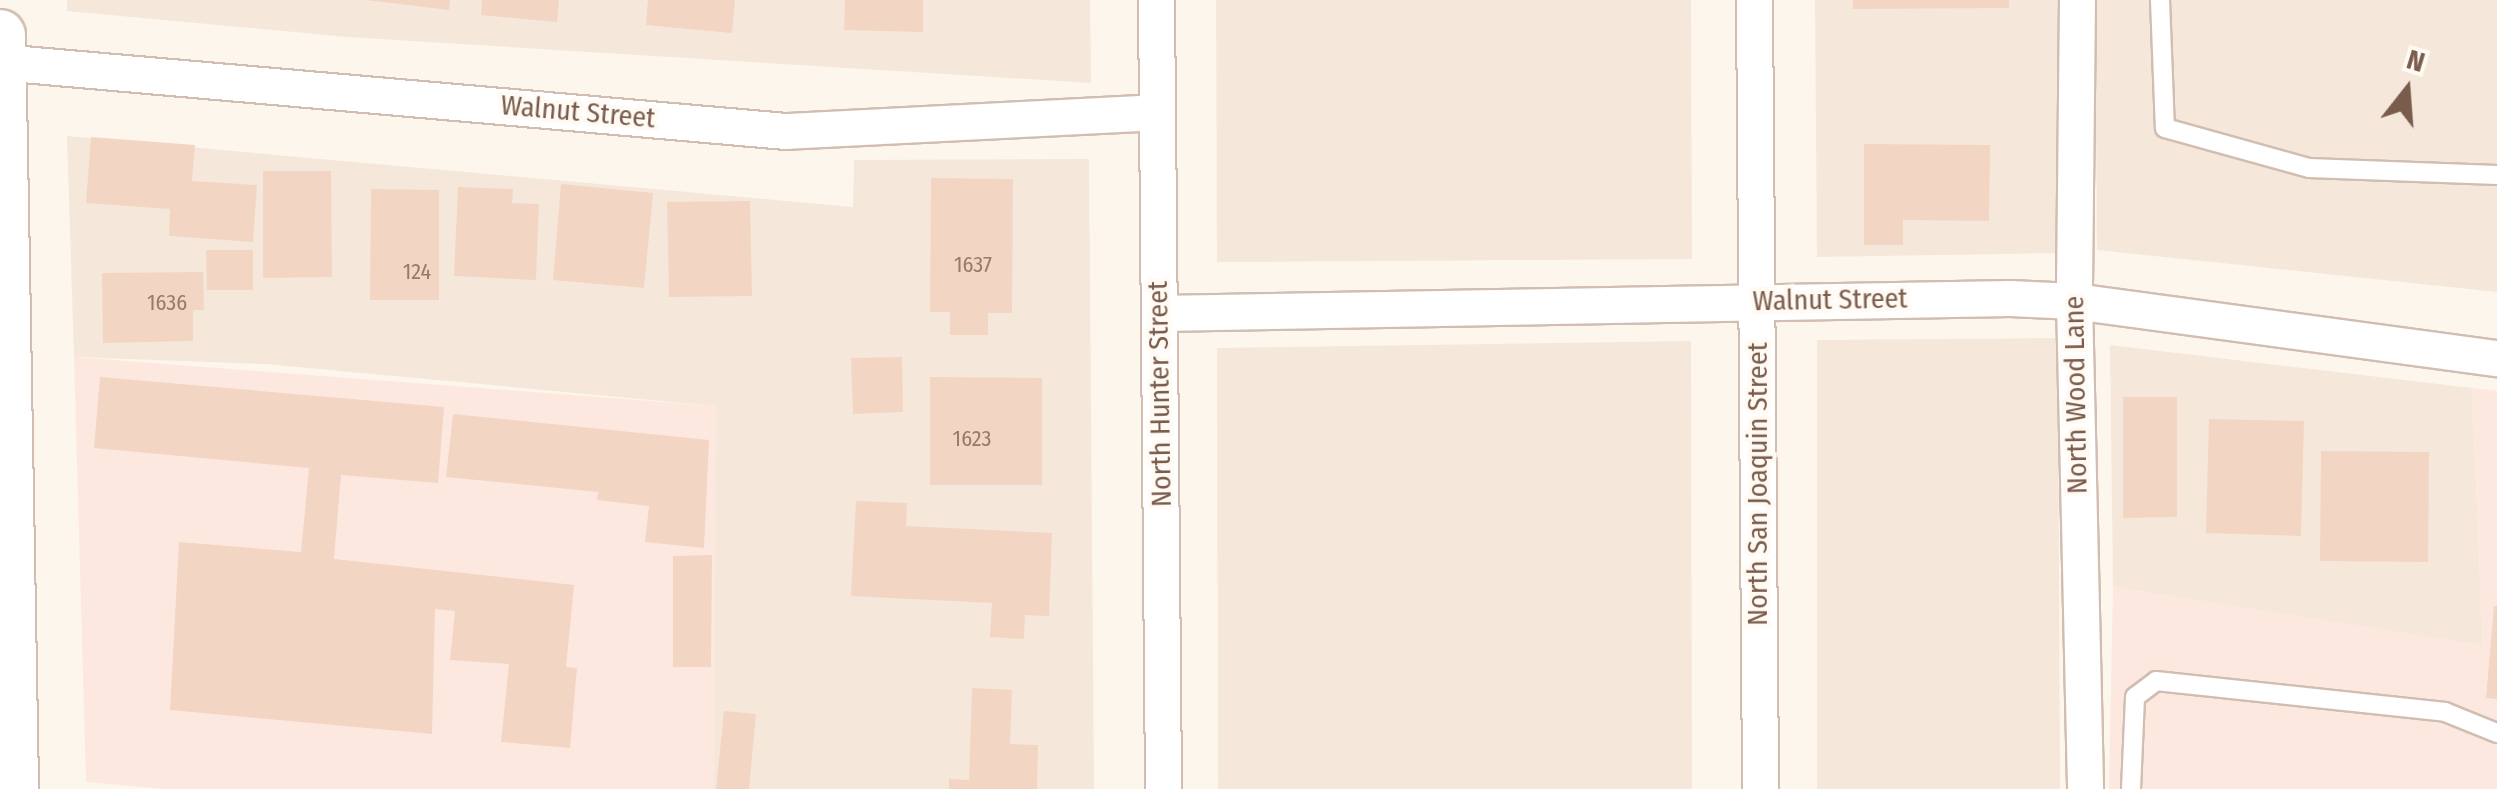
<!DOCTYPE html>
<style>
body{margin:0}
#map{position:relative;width:2497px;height:789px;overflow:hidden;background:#fdf6ec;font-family:"Fira Sans Condensed",sans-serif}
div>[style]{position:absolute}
.residential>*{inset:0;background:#f5e8da}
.commercial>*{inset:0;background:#fde8e0}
.building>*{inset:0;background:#f3d5c3}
.roads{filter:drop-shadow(2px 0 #d1beb0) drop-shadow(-2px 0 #d1beb0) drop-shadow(0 2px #d1beb0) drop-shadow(0 -2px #d1beb0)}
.lane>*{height:18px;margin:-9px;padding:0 9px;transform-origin:9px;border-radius:9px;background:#fff}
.street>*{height:35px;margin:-17.5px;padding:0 17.5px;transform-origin:17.5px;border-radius:17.5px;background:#fff}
.secondary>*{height:50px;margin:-25px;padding:0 25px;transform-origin:25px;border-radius:25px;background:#fff}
span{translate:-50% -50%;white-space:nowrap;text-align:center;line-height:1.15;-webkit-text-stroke:8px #fffaf3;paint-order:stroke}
.number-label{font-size:22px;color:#987a6a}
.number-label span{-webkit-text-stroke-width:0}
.street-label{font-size:28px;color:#7a5c4d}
.north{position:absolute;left:2357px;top:40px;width:100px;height:100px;-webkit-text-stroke:8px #fffaf3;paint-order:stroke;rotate:17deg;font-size:28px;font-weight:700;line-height:40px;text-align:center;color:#7a5c4d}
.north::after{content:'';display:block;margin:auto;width:35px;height:45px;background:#7a5c4d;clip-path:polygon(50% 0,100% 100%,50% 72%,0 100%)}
</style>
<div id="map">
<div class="residential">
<div style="clip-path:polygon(67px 0,1090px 0,1091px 83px,347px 37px,67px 11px)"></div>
<div style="clip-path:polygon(1216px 0,1691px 0,1692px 259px,1217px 262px)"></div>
<div style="clip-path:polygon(1815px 0,2059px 0,2061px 253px,1817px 257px)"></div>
<div style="clip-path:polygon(2095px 0,2497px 0,2497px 292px,2097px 250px)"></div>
<div style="clip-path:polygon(67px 136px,853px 207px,854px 160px,1089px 159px,1094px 789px,714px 789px,715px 406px,265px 364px,74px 357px)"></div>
<div style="clip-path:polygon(2058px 338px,2060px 789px,1817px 789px,1817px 340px)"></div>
<div style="clip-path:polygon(1691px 341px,1692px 789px,1218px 789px,1217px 348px)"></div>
<div style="clip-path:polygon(2110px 345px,2472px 388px,2483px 646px,2113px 587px)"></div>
</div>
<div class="commercial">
<div style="clip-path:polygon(74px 357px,716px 406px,714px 789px,166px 789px,86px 782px)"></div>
<div style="clip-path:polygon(2472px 388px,2497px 391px,2497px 789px,2109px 789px,2113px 587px,2483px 645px)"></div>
</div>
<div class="building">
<div style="clip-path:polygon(366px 0,450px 0,449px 10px)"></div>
<div style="clip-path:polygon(482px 0,559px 0,557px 22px,481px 15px)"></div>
<div style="clip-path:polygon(648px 0,735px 0,732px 33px,646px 25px)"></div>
<div style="clip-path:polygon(845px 0,923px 0,923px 32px,844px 30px)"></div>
<div style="clip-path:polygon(1853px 0,2009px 0,2009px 8px,1853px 9px)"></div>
<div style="clip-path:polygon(91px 137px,195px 145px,192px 181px,257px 185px,253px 242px,169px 236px,170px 209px,86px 203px)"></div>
<div style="clip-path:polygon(1864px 144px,1990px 145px,1989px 221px,1903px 220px,1903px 245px,1864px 245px)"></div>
<div style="clip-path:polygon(263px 171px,331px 171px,332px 277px,263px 278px)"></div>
<div style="clip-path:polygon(931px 178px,1013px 179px,1012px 313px,988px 313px,988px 335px,950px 335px,950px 312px,930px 312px)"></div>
<div style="clip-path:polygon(561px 184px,653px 193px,644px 288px,553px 280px)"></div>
<div style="clip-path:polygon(458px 187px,513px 189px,512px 203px,539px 204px,536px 280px,454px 276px)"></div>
<div style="clip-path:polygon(371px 189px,439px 190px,439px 300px,370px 300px)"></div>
<div style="clip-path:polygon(750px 201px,752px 296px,669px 297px,667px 202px)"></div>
<div style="clip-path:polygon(206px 250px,253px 250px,253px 290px,207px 290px)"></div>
<div style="clip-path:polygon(203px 272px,204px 310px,193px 310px,193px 341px,103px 343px,102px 273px)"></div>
<div style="clip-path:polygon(902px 357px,903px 412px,853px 414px,851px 358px)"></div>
<div style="clip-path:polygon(100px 377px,444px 407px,438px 483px,341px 475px,334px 559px,574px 585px,566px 667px,577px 668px,570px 748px,501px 742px,509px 664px,450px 660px,455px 611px,435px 609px,432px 734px,170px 710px,179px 542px,301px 552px,309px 468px,94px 448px)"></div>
<div style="clip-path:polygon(930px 377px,1042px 378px,1042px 485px,930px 485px)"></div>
<div style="clip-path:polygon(2123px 397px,2177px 397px,2177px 517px,2123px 518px)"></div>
<div style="clip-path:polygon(453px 414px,709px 440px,704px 548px,645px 542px,649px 506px,597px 500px,598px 492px,446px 477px)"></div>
<div style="clip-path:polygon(2209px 419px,2304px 421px,2301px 536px,2206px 533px)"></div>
<div style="clip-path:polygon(2321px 451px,2429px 452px,2428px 562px,2320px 561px)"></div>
<div style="clip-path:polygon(856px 501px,907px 503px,906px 526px,1052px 533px,1049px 616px,1025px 615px,1024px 639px,990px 637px,992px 603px,851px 596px)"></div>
<div style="clip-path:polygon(712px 555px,711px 667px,673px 667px,673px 556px)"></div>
<div style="clip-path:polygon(2494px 606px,2497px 606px,2497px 699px,2486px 698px)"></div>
<div style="clip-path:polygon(972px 688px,1012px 690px,1010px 744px,1038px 745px,1037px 789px,949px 789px,949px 779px,969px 780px)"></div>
<div style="clip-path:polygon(724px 711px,756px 714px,749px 789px,716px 789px)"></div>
</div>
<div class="roads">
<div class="lane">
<div style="left:2160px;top:0;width:128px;rotate:87.8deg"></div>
<div style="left:2165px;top:128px;width:149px;rotate:15.5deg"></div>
<div style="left:2309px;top:168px;width:188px;rotate:2.1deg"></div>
<div style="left:2131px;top:789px;width:92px;rotate:-87.5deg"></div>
<div style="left:2135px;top:697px;width:26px;rotate:-37deg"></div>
<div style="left:2156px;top:681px;width:291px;rotate:6.1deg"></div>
<div style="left:2445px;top:712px;width:56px;rotate:22deg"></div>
</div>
<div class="street">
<div style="left:1156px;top:0;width:789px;rotate:89.49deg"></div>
<div style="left:1754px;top:0;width:789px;rotate:89.56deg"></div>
<div style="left:2077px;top:0;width:301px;rotate:90.6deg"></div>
<div style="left:2074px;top:301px;width:488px;rotate:88.7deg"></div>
<div style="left:0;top:62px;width:789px;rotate:5.02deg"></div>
<div style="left:786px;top:131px;width:371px;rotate:-2.9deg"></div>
<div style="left:1159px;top:313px;width:851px;rotate:-1.01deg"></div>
<div style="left:2010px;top:298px;width:64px;rotate:2.7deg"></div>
<div style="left:2074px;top:301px;width:427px;rotate:7.7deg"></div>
</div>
<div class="secondary">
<div style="left:0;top:35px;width:754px;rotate:89.01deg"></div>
</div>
</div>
<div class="number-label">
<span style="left:973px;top:265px">1637</span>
<span style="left:417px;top:272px">124</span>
<span style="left:167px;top:303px">1636</span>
<span style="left:972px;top:439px">1623</span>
</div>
<div class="street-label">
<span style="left:578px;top:112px;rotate:5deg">Walnut Street</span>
<span style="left:1830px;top:300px;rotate:-1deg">Walnut Street</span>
<span style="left:1160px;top:394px;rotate:-91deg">North Hunter Street</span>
<span style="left:2076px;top:395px;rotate:-91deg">North Wood Lane</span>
<span style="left:1758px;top:484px;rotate:-90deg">North San Joaquin Street</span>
</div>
<div class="north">N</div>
</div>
